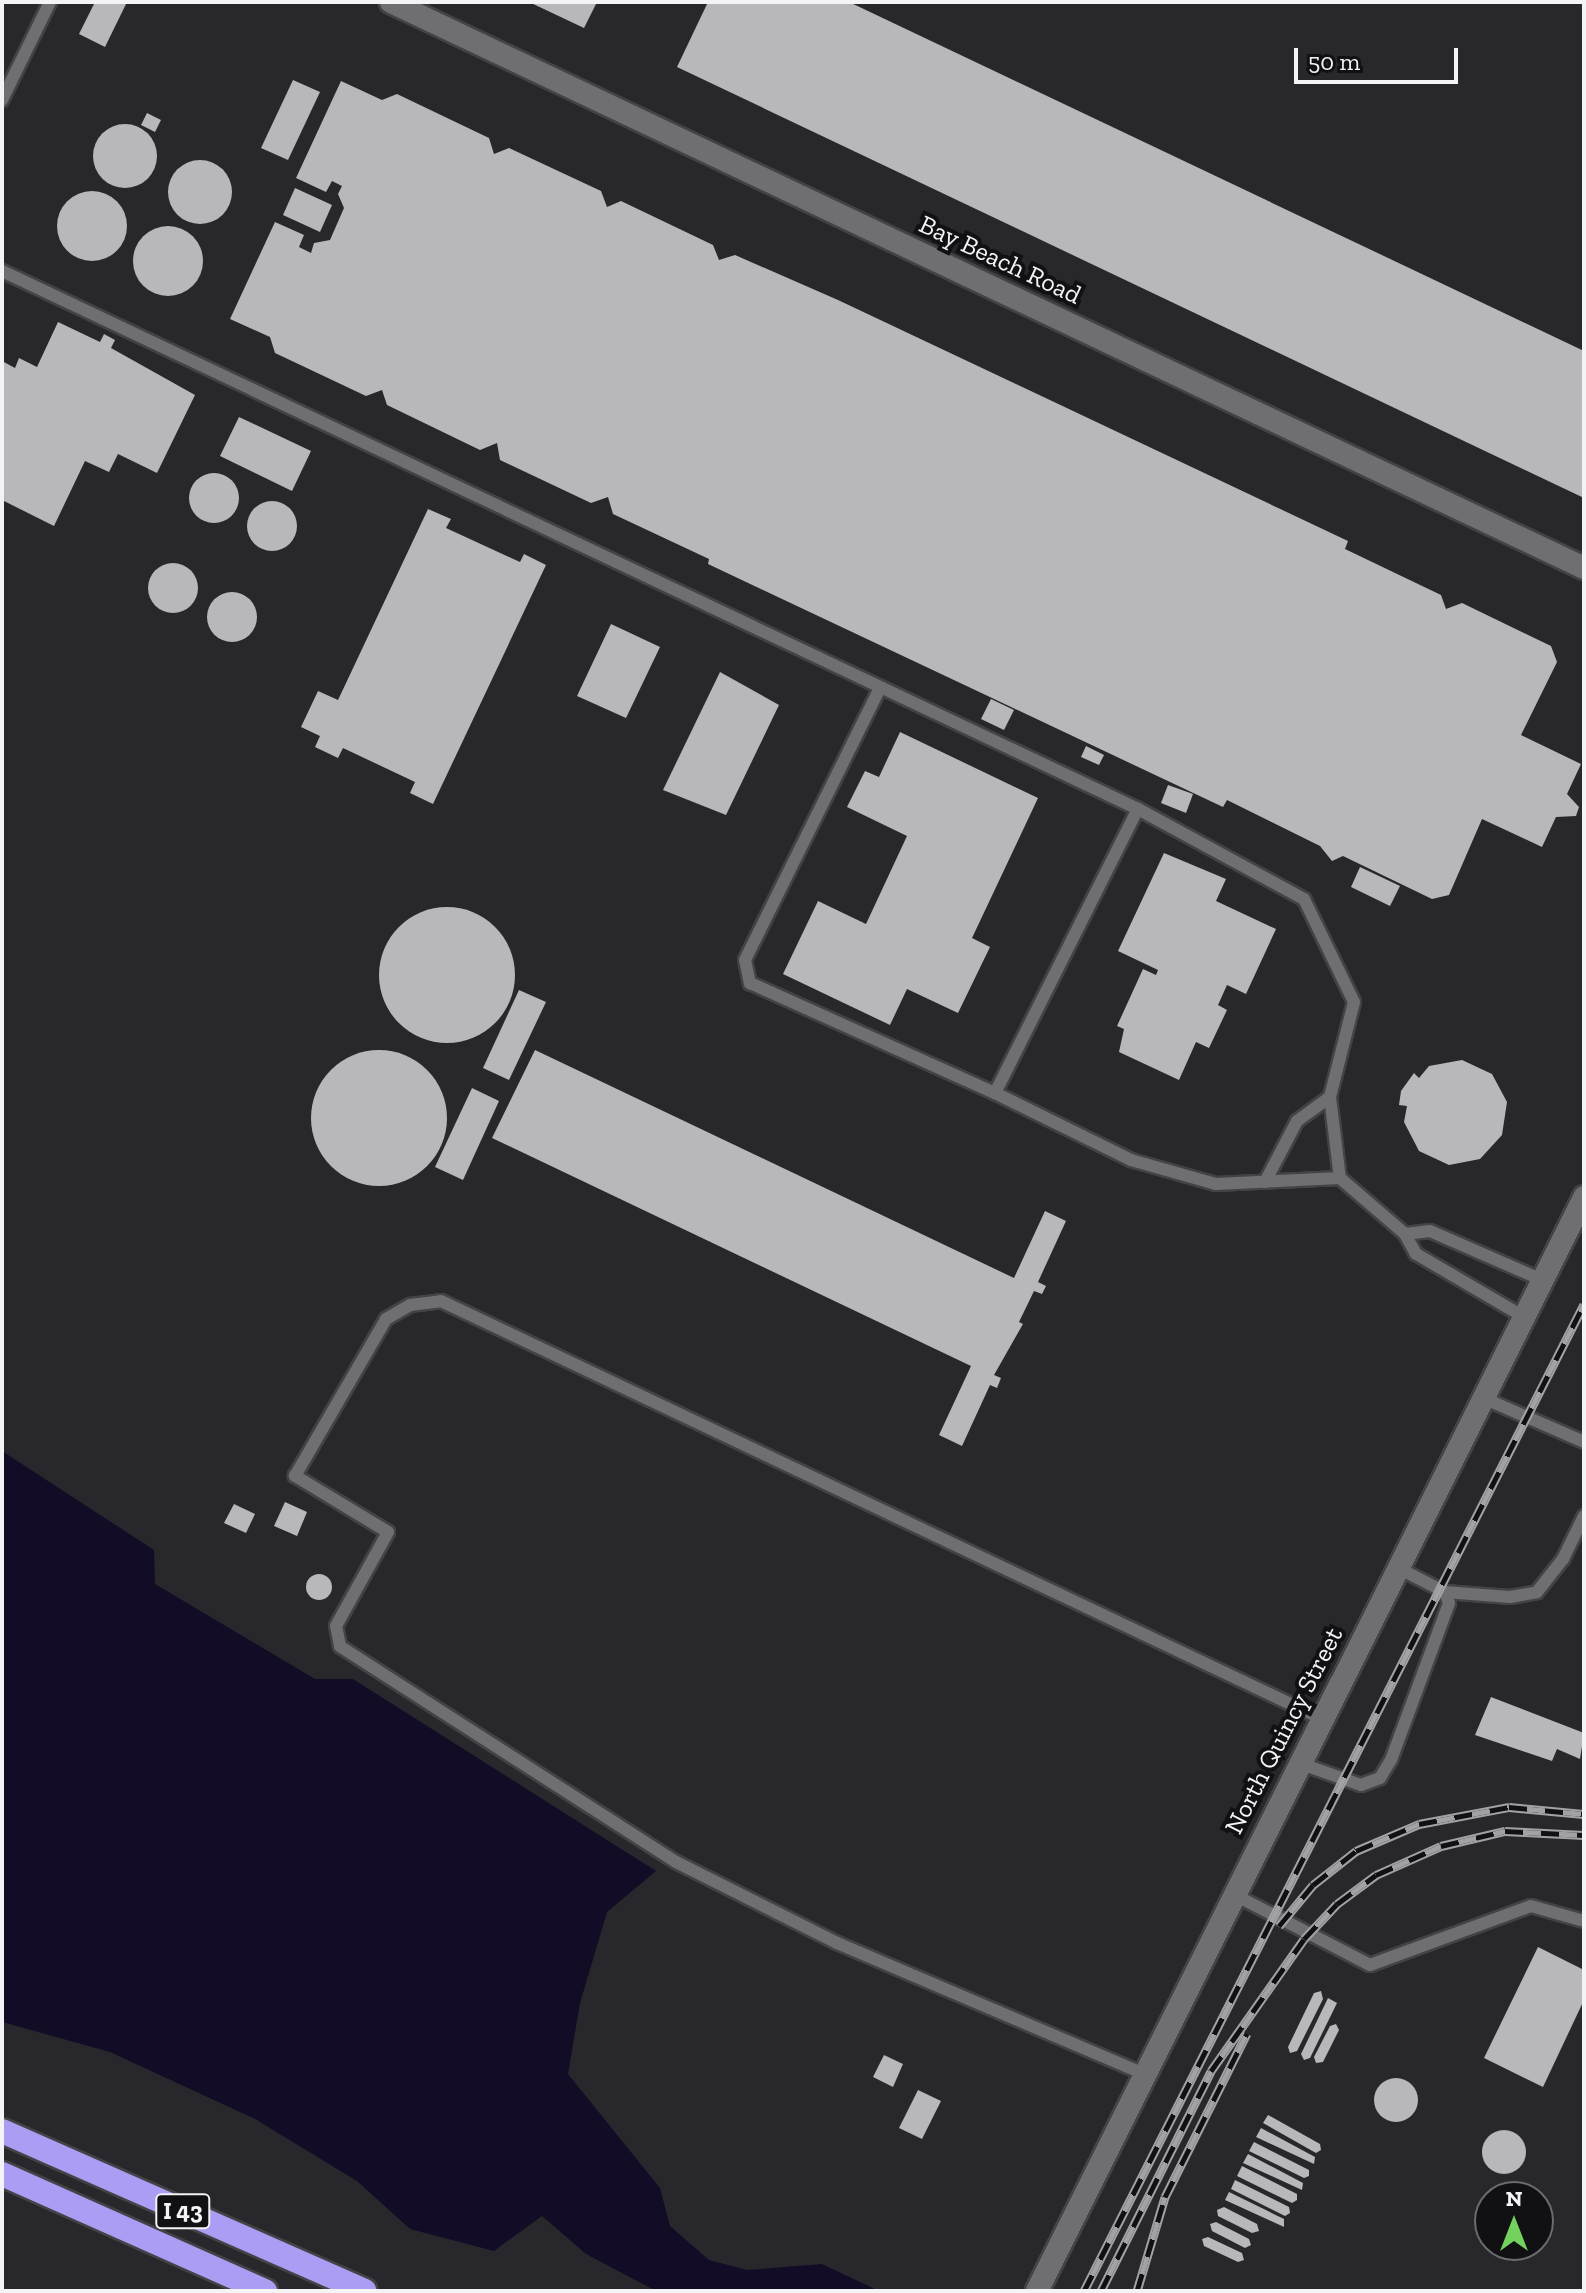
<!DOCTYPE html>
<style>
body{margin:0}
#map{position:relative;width:1586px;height:2293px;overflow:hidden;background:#28282c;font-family:"Zilla Slab",serif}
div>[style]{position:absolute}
.water>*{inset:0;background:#120c26}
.building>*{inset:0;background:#b8b7bc}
.round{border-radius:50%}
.roads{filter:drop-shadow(2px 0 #434346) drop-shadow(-2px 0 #434346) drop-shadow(0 2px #434346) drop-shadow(0 -2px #434346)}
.service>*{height:12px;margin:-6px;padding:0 6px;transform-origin:6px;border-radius:6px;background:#6e6e73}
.minor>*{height:22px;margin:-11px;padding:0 11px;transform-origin:11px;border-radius:11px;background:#6e6e73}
.tertiary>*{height:22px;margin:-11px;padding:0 11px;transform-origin:11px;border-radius:11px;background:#6e6e73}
.motorway>*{height:24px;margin:-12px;padding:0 12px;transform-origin:12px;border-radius:12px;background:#ab9df3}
.rail>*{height:9px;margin-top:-4.5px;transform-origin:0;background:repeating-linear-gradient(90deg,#111113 0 18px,#a2a1a4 0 36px);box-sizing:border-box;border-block:2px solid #a2a1a4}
span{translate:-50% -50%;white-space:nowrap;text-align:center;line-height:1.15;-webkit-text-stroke:8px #111113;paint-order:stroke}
.shield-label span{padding:2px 6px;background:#111113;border:2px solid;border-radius:6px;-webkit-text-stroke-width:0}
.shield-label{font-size:24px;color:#f4f3f6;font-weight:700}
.street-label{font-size:26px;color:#f4f3f6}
.frame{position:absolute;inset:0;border:4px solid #f4f3f6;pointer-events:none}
.north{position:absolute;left:1474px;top:2181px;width:80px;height:80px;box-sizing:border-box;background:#111113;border:2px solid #6c6b6e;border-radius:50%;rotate:0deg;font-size:22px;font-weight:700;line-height:32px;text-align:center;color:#f4f3f6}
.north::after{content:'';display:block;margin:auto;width:28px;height:36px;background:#72d25d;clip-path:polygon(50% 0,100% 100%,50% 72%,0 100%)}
.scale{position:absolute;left:1294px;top:48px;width:164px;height:36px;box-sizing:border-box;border:4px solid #f4f3f6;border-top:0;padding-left:10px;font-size:24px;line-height:28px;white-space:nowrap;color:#f4f3f6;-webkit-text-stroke:6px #111113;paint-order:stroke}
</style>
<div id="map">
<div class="water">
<div style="clip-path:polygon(2px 1451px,154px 1550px,155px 1584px,315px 1679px,353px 1679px,656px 1871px,607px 1912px,580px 2003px,568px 2074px,660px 2188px,670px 2226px,709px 2260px,747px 2270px,822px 2264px,879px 2291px,656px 2291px,586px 2254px,542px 2216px,494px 2251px,410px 2229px,357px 2181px,255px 2119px,110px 2052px,2px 2022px)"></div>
</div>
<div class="building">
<div style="clip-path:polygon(95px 2px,127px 2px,105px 47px,79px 34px)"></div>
<div style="clip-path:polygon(529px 2px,597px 2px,584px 28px)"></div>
<div style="clip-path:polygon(708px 2px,849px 2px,1584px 351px,1584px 498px,677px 67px)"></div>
<div style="clip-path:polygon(293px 80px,320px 92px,288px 160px,261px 148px)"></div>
<div style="clip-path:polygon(341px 81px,382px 100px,397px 94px,489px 138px,494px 154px,509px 148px,601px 191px,607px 207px,621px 201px,713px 245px,719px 260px,735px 255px,838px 300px,1348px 541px,1345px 549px,1441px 595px,1446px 609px,1462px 603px,1551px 646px,1557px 662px,1521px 735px,1581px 764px,1567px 794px,1579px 807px,1576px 816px,1556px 817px,1542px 847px,1482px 819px,1449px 895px,1432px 899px,1343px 856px,1332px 861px,1320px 846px,1227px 800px,1223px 807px,708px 564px,709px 559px,613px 514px,608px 497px,591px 503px,500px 460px,497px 443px,480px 450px,387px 405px,382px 390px,366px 396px,275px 353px,270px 337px,230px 319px,275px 222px,304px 235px,299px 247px,311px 253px,314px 243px,330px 240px,344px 208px,338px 194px,342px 186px,332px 181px,326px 192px,296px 178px)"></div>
<div style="clip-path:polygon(147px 113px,161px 120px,155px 132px,141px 125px)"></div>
<div class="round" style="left:93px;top:124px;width:64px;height:64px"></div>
<div class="round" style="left:168px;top:160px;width:64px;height:64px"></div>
<div style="clip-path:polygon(295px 188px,332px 205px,320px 232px,283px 215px)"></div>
<div class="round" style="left:57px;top:191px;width:70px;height:70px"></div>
<div class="round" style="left:133px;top:226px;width:70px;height:70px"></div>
<div style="clip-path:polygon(58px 322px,100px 342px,104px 334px,115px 340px,111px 348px,195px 395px,157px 473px,118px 454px,109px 472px,85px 461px,54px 526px,2px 500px,2px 361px,15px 368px,19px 358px,37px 367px)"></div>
<div style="clip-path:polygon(239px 417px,311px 451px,292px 491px,220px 456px)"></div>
<div class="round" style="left:189px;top:473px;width:50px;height:50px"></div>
<div class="round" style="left:247px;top:501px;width:50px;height:50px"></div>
<div style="clip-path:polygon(428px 509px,451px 519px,446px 528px,520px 562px,524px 554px,546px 565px,433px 804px,410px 793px,415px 782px,343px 748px,338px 758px,315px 747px,320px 736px,301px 727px,318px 691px,338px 700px)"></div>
<div class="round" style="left:148px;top:563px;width:50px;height:50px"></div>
<div class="round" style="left:207px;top:592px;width:50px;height:50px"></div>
<div style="clip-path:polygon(611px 624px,660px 647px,626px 718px,577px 696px)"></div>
<div style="clip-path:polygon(720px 672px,779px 705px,726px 815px,663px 790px)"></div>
<div style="clip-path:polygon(991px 699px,1014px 710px,1004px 730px,981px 719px)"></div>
<div style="clip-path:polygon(900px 732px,1038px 798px,972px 938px,990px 947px,958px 1013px,907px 989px,890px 1025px,783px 974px,818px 901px,866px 924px,907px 836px,847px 807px,865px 771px,879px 777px)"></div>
<div style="clip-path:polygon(1086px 746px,1104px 755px,1099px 765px,1081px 757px)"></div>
<div style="clip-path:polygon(1168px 785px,1193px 794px,1186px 813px,1161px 803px)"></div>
<div style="clip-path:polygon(1164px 853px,1226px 879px,1216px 901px,1276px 929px,1246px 994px,1227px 985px,1218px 1005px,1227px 1010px,1209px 1048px,1196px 1042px,1179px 1080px,1119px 1052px,1124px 1029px,1117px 1026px,1143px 969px,1156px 975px,1158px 970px,1118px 951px)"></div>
<div style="clip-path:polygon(1360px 867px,1400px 886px,1390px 906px,1351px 887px)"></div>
<div class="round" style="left:379px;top:907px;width:136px;height:136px"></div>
<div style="clip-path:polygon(519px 990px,546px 1002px,509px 1080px,483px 1068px)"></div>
<div class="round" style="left:311px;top:1050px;width:136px;height:136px"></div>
<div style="clip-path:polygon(535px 1050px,1014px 1278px,1045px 1211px,1066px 1221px,1038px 1282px,1046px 1286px,1042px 1294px,1034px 1291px,1019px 1322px,1023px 1324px,994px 1375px,1001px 1378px,997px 1388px,990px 1385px,962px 1446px,939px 1435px,971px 1366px,492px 1138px)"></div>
<div style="clip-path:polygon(1462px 1060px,1492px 1074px,1507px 1102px,1502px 1135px,1480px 1159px,1449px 1165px,1419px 1151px,1404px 1122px,1407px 1106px,1399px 1105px,1401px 1091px,1414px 1073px,1419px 1078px,1429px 1066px)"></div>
<div style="clip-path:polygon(472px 1088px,499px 1101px,463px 1180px,435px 1167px)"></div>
<div style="clip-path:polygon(285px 1502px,307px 1512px,297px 1536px,274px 1526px)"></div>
<div style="clip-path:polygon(234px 1504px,255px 1514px,246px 1533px,224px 1523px)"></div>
<div class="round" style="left:306px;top:1574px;width:26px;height:26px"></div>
<div style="clip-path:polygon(1491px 1697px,1584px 1733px,1580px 1759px,1557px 1749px,1552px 1761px,1475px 1735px)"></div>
<div style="clip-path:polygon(1538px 1947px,1584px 1970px,1584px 2000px,1543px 2087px,1484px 2058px)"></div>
<div style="clip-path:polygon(1321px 1991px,1323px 1999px,1297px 2051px,1290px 2053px,1288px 2047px,1314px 1993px)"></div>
<div style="clip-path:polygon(1328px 1998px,1337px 2003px,1310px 2058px,1304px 2060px,1301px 2054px)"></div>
<div style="clip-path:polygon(1336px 2024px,1339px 2030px,1323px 2062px,1316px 2063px,1314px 2057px,1330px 2026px)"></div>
<div style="clip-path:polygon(884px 2055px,903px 2064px,893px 2087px,873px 2077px)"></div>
<div class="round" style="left:1374px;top:2078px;width:44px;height:44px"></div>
<div style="clip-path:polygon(918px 2090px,941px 2101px,922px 2139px,899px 2128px)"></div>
<div style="clip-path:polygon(1268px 2115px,1320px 2144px,1321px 2150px,1316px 2153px,1263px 2123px)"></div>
<div style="clip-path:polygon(1261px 2128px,1315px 2157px,1314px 2164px,1256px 2137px)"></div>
<div class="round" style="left:1482px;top:2130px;width:44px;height:44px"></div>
<div style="clip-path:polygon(1254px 2142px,1309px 2170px,1309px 2176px,1304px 2178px,1249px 2151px)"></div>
<div style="clip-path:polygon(1248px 2154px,1303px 2183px,1302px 2190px,1243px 2163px)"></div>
<div style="clip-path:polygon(1242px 2166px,1297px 2194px,1297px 2200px,1292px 2203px,1237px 2176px)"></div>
<div style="clip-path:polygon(1235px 2180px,1289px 2207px,1290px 2213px,1285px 2216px,1231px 2189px)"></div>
<div style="clip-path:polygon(1229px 2192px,1284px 2219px,1284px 2227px,1225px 2200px)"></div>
<div style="clip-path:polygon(1224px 2207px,1257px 2224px,1259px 2231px,1252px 2233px,1218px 2216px,1217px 2210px)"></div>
<div style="clip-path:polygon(1216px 2222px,1249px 2239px,1251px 2245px,1245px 2248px,1212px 2231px,1210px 2224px)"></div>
<div style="clip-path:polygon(1208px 2237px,1242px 2253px,1244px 2260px,1238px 2262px,1204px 2246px,1202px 2239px)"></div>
</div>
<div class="roads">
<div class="service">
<div style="left:2px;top:100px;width:109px;rotate:-63.9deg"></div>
<div style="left:2px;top:271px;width:1257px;rotate:25.34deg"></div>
<div style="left:1138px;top:809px;width:189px;rotate:28.5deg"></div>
<div style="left:1304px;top:899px;width:114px;rotate:64.1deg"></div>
<div style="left:1354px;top:1002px;width:98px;rotate:104.2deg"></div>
<div style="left:1330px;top:1097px;width:82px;rotate:83deg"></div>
<div style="left:1340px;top:1178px;width:86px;rotate:40.7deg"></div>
<div style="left:879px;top:690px;width:301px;rotate:116.4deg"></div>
<div style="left:745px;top:960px;width:24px;rotate:78deg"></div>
<div style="left:750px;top:983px;width:269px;rotate:24.2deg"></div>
<div style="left:995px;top:1093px;width:318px;rotate:-63.3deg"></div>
<div style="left:995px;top:1093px;width:152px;rotate:26.2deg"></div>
<div style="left:1131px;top:1160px;width:88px;rotate:15.8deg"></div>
<div style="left:1216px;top:1184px;width:124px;rotate:-2.8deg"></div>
<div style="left:1265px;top:1182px;width:69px;rotate:-62.3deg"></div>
<div style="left:1297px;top:1121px;width:41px;rotate:-36deg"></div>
<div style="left:1524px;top:1317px;width:125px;rotate:-149.7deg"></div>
<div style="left:1416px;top:1254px;width:23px;rotate:-119deg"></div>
<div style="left:1405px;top:1234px;width:25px;rotate:-7deg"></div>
<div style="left:1430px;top:1231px;width:122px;rotate:23.6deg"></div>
<div style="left:1483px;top:1398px;width:110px;rotate:23.5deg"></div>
<div style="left:1445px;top:1592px;width:65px;rotate:4.4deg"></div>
<div style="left:1510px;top:1597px;width:27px;rotate:-10deg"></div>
<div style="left:1537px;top:1592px;width:42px;rotate:-51.8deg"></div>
<div style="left:1563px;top:1559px;width:48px;rotate:-64deg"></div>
<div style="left:1299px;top:1763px;width:66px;rotate:19.5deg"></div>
<div style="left:1361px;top:1785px;width:20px;rotate:-20deg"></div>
<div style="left:1380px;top:1778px;width:21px;rotate:-59deg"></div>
<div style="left:1391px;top:1760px;width:167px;rotate:-69.7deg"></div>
<div style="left:1449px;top:1603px;width:12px;rotate:-110deg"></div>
<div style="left:1445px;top:1592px;width:53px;rotate:-152.9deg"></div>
<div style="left:1233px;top:1894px;width:154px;rotate:27.4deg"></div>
<div style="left:1370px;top:1965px;width:171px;rotate:-20.1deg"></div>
<div style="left:1531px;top:1906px;width:55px;rotate:15.8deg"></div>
<div style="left:1144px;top:2074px;width:334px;rotate:-156.9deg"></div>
<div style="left:837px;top:1943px;width:180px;rotate:-153.3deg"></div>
<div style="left:676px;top:1862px;width:399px;rotate:-147.3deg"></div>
<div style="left:340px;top:1646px;width:20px;rotate:-101deg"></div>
<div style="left:336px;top:1626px;width:107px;rotate:-61deg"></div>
<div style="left:388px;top:1532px;width:109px;rotate:-148.9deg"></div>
<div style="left:295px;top:1476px;width:181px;rotate:-59.9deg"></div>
<div style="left:386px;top:1319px;width:28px;rotate:-30deg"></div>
<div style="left:410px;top:1305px;width:31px;rotate:-7deg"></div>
<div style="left:441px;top:1301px;width:975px;rotate:25.38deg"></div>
</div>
<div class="minor">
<div style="left:391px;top:2px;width:1320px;rotate:25.38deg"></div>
</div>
<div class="tertiary">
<div style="left:1037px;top:2291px;width:1223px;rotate:-63.43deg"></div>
</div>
<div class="motorway">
<div style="left:2px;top:2131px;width:396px;rotate:23.8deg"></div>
<div style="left:2px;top:2174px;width:288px;rotate:24deg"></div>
</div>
</div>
<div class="rail">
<div style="left:1279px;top:1926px;width:53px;rotate:-50.3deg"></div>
<div style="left:1313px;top:1885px;width:55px;rotate:-38.3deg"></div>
<div style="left:1356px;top:1851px;width:69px;rotate:-23.2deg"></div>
<div style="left:1419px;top:1824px;width:92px;rotate:-10.7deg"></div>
<div style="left:1509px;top:1807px;width:75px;rotate:5.3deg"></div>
<div style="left:1084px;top:2291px;width:1106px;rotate:-63.13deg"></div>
<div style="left:1101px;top:2291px;width:246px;rotate:-63.4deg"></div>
<div style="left:1211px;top:2071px;width:161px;rotate:-54.8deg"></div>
<div style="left:1304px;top:1939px;width:48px;rotate:-46.7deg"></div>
<div style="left:1337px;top:1904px;width:49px;rotate:-36.6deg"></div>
<div style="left:1376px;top:1875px;width:71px;rotate:-24deg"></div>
<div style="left:1441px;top:1846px;width:66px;rotate:-13.2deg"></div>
<div style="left:1505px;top:1831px;width:79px;rotate:2.9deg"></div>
<div style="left:1137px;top:2291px;width:98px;rotate:-73.4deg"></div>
<div style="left:1165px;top:2197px;width:183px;rotate:-63.4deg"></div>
</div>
<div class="shield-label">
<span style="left:183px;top:2211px">I 43</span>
</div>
<div class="street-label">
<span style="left:1000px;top:260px;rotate:25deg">Bay Beach Road</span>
<span style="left:1284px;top:1731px;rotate:-63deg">North Quincy Street</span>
</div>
<div class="frame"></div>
<div class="north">N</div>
<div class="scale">50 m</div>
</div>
